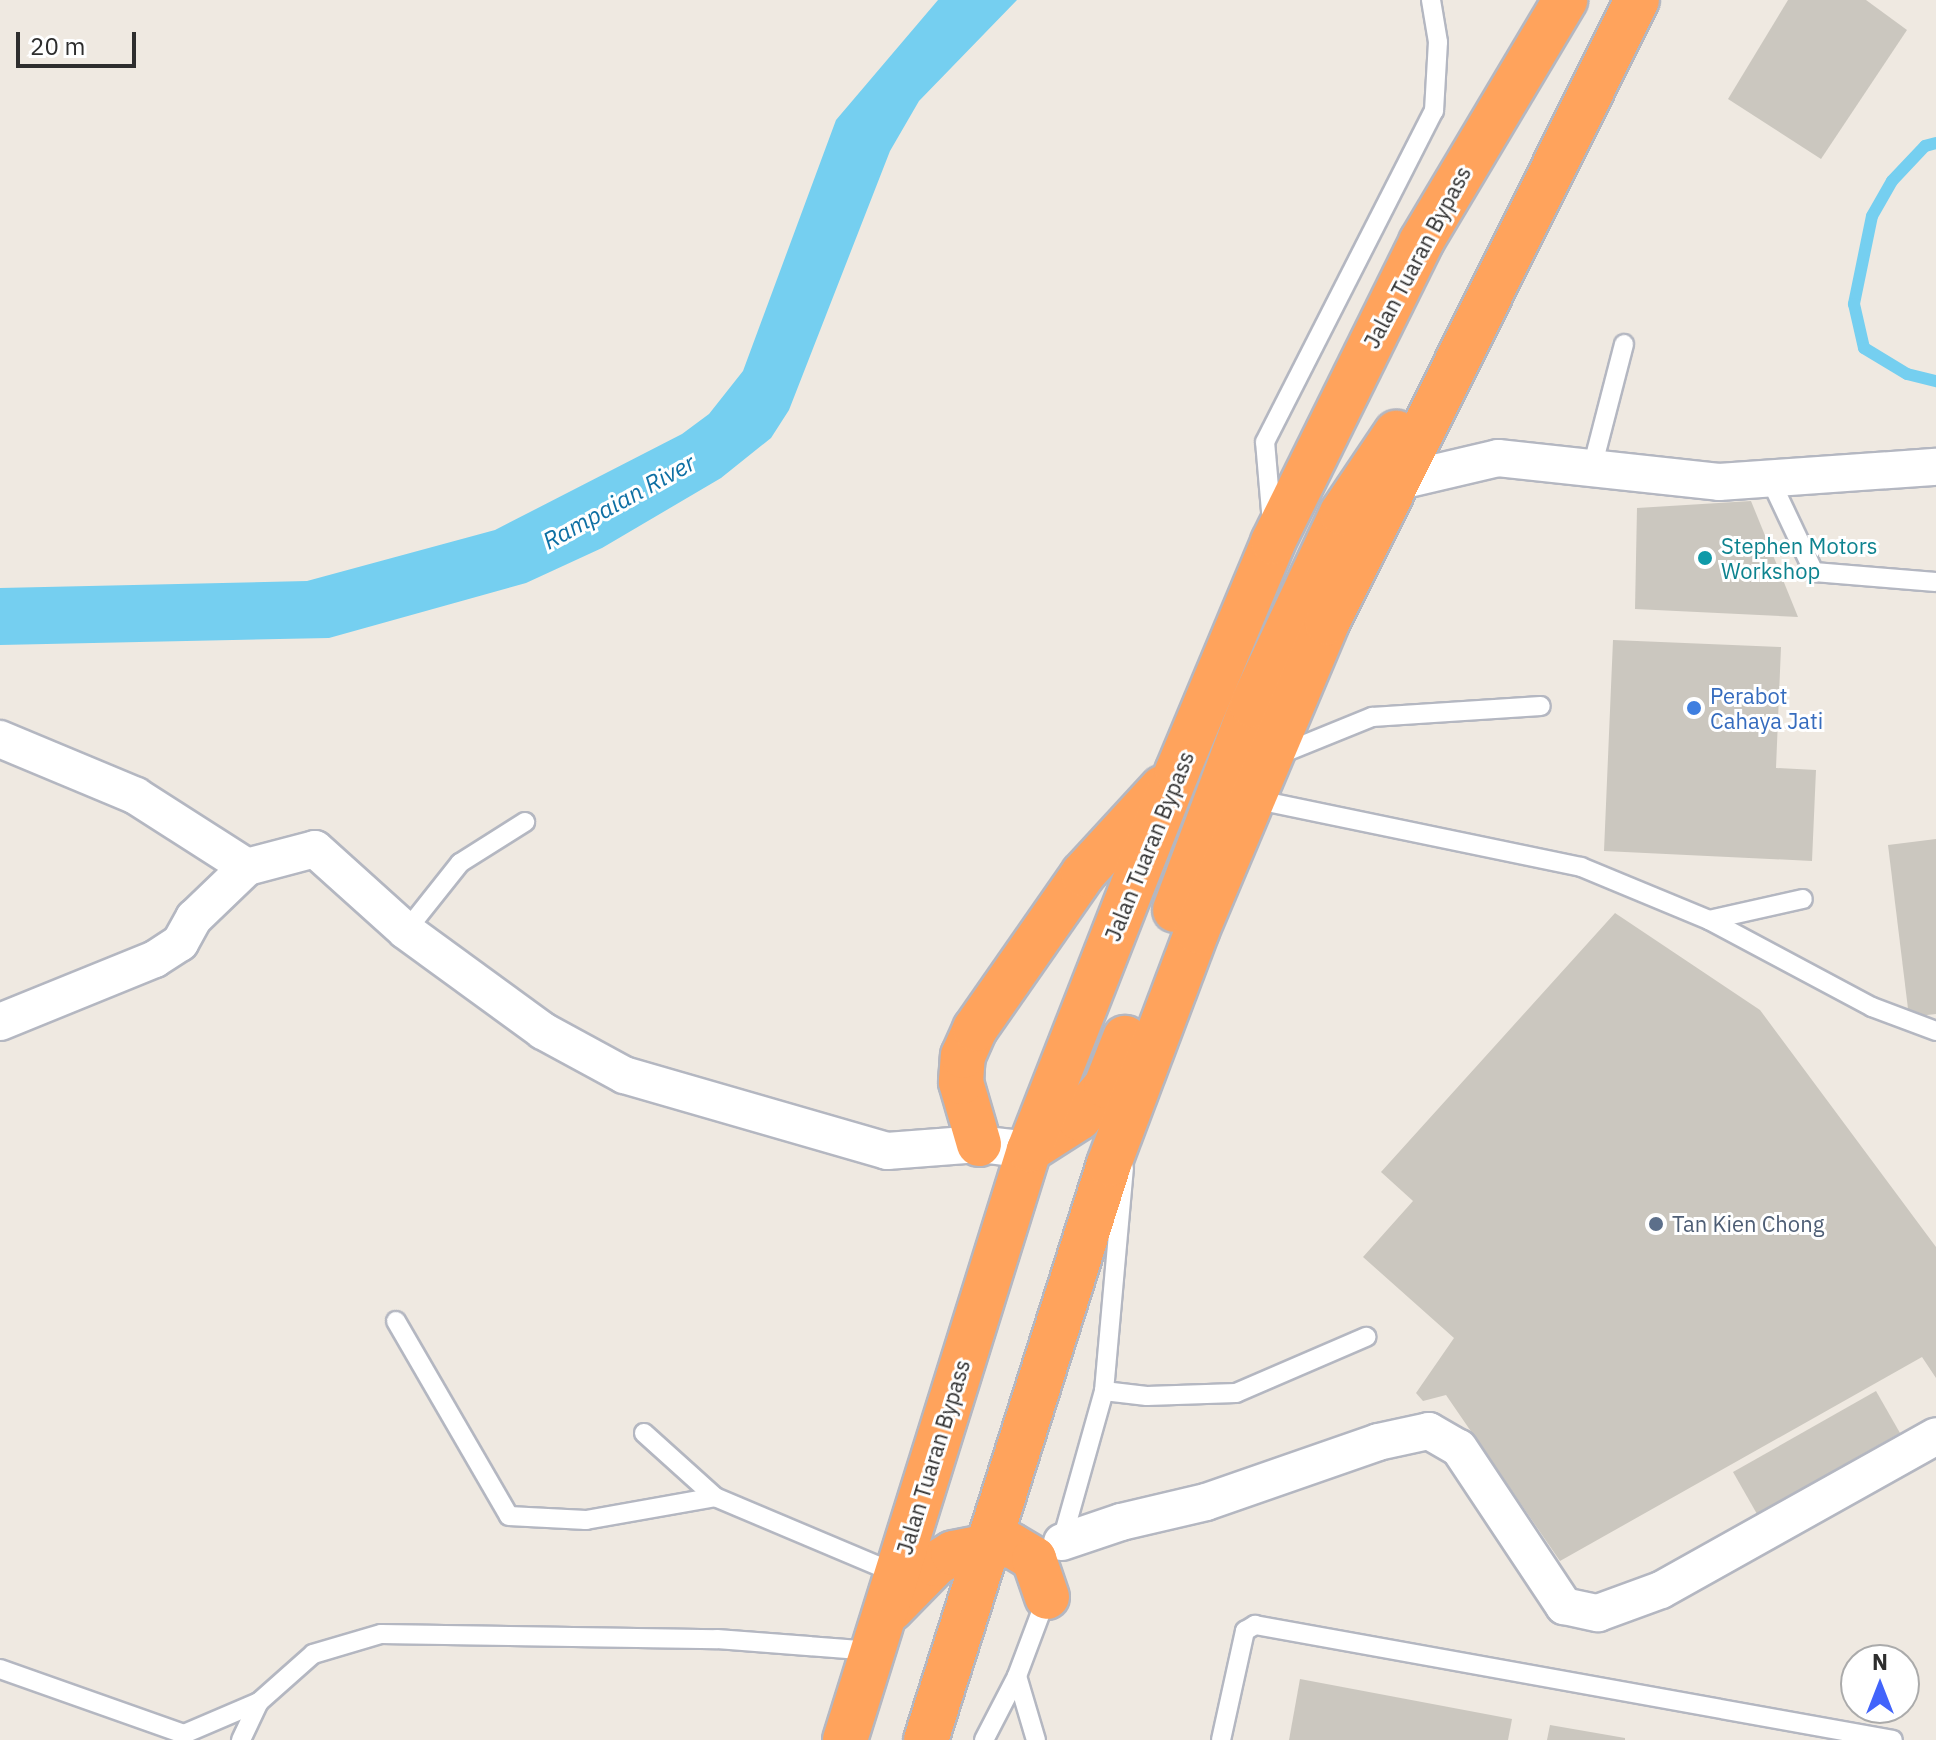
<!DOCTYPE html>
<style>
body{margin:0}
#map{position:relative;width:1936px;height:1740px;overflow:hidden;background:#efe9e1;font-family:"IBM Plex Sans",sans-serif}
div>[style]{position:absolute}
.water>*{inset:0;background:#75cff0}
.stream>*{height:12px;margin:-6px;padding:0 6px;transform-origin:6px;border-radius:6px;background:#75cff0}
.building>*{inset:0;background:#cbc7bf}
.roads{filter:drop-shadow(2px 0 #b4b7c1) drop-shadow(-2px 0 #b4b7c1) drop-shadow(0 2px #b4b7c1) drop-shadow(0 -2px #b4b7c1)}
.lane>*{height:18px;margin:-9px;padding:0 9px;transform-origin:9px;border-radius:9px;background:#fff}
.street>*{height:36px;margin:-18px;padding:0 18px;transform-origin:18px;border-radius:18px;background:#fff}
.highway>*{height:44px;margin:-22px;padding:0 22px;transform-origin:22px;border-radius:22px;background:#ffa35c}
.dots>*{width:22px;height:22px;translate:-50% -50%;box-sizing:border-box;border:4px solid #fff;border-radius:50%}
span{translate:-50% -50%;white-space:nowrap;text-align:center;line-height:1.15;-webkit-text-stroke:6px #fff;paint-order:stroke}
.street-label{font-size:22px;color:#2e2e2e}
.culture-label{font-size:22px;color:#0d838f}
.left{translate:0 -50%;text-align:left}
.shop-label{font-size:22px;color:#366cbe}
.service-label{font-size:22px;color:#4e5e75}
.water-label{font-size:24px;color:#0d6fa3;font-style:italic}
.north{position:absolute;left:1840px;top:1644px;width:80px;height:80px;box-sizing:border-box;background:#fff;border:2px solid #ababab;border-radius:50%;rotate:0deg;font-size:22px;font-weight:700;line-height:32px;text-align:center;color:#2e2e2e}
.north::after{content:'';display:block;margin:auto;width:28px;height:36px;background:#4264fb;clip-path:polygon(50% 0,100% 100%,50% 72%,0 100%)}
.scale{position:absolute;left:16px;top:32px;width:120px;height:36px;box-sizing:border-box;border:4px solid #2e2e2e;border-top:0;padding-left:10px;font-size:24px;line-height:28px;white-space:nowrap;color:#2e2e2e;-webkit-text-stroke:6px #fff;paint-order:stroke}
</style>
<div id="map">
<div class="water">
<div style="clip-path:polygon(938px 0,1017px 0,919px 101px,890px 151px,789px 410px,771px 438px,721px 478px,602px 548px,526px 583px,329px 638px,0 645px,0 588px,307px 581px,495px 530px,682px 434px,709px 414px,743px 371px,836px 120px)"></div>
</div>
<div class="stream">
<div style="left:1936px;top:143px;width:11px;rotate:165deg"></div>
<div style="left:1925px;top:146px;width:48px;rotate:133.3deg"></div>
<div style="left:1892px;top:181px;width:40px;rotate:119.7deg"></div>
<div style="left:1872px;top:216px;width:90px;rotate:101.6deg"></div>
<div style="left:1854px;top:304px;width:45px;rotate:77.2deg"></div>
<div style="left:1864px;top:348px;width:50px;rotate:31.2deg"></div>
<div style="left:1907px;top:374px;width:30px;rotate:14deg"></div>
</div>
<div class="building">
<div style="clip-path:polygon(1788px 0,1866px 0,1907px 30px,1821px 159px,1728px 99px)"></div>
<div style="clip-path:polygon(1751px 501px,1798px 617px,1635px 609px,1637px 508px)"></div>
<div style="clip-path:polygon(1613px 640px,1781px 647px,1776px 768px,1816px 770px,1812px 861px,1604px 851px)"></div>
<div style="clip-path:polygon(1936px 839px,1936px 1014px,1909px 1017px,1888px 845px)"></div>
<div style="clip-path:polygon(1615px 913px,1760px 1010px,1936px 1247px,1936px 1378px,1922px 1357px,1560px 1561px,1446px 1395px,1423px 1401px,1416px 1393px,1454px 1338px,1363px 1257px,1413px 1201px,1381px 1172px)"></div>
<div style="clip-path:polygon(1876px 1391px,1900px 1433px,1757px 1514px,1733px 1472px)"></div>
<div style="clip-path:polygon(1300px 1679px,1512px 1719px,1508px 1740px,1289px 1740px)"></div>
<div style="clip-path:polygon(1550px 1725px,1625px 1738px,1625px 1740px,1547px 1740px)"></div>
</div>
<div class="roads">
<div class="lane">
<div style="left:1592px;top:468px;width:128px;rotate:-75.5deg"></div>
<div style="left:1769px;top:477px;width:105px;rotate:64.7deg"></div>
<div style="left:1814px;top:572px;width:122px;rotate:4.7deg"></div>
<div style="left:1272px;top:523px;width:81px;rotate:-94.9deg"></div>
<div style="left:1265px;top:442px;width:372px;rotate:-63deg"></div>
<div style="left:1434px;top:111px;width:69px;rotate:-86.7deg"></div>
<div style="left:1438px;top:42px;width:43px;rotate:-99.5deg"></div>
<div style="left:1276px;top:756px;width:104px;rotate:-22.1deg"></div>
<div style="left:1372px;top:717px;width:169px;rotate:-3.7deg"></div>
<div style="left:1253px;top:799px;width:335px;rotate:11.7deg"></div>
<div style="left:1581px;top:867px;width:139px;rotate:22.5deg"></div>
<div style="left:1709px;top:920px;width:185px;rotate:28.1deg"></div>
<div style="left:1872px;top:1007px;width:68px;rotate:20.6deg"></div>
<div style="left:1709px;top:920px;width:96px;rotate:-12.6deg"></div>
<div style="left:406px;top:931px;width:87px;rotate:-51.5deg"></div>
<div style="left:460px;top:863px;width:77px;rotate:-32.2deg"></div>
<div style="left:396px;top:1321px;width:225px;rotate:59.9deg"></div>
<div style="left:509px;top:1516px;width:77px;rotate:3deg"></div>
<div style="left:586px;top:1520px;width:131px;rotate:-10.1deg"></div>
<div style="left:1104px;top:1391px;width:43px;rotate:6.6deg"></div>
<div style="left:1147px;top:1396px;width:89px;rotate:-1.9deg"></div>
<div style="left:1236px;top:1393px;width:142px;rotate:-23.3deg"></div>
<div style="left:644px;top:1433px;width:96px;rotate:42deg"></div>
<div style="left:715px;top:1497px;width:198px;rotate:22.9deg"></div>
<div style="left:1061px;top:1544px;width:159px;rotate:-74.3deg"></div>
<div style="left:1104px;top:1391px;width:224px;rotate:-84.9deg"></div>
<div style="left:0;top:1669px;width:195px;rotate:19.5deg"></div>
<div style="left:184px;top:1734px;width:82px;rotate:-23.1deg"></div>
<div style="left:259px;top:1702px;width:72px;rotate:-41.6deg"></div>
<div style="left:313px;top:1654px;width:71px;rotate:-16.4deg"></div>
<div style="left:381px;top:1634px;width:336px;rotate:0.9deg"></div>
<div style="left:717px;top:1639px;width:156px;rotate:4.4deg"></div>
<div style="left:1017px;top:1676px;width:67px;rotate:73.5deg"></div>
<div style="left:241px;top:1740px;width:42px;rotate:-64.7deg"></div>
<div style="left:984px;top:1740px;width:72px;rotate:-62.7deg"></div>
<div style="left:1017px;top:1676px;width:85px;rotate:-69.4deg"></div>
<div style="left:1221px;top:1740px;width:112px;rotate:-77.6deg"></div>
<div style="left:1245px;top:1631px;width:12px;rotate:-31deg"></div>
<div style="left:1255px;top:1625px;width:648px;rotate:10.22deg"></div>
</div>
<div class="street">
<div style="left:1396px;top:482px;width:105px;rotate:-13.2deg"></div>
<div style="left:1498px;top:458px;width:222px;rotate:6.2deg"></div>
<div style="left:1719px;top:482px;width:218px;rotate:-4deg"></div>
<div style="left:0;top:739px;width:147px;rotate:22.7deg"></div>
<div style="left:136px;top:796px;width:132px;rotate:32.6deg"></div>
<div style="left:0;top:1022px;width:167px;rotate:-22.1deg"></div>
<div style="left:155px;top:959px;width:30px;rotate:-33deg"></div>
<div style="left:180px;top:943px;width:29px;rotate:-61deg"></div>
<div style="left:194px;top:918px;width:74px;rotate:-43.9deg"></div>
<div style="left:247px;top:867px;width:70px;rotate:-14.8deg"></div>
<div style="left:315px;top:849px;width:122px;rotate:42deg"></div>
<div style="left:406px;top:931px;width:170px;rotate:36.1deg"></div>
<div style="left:543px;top:1031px;width:92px;rotate:28.5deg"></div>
<div style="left:624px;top:1075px;width:274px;rotate:16.1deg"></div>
<div style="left:887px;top:1151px;width:92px;rotate:-4.4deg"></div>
<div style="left:979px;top:1144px;width:50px;rotate:6.8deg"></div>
<div style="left:1062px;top:1542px;width:62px;rotate:-18.7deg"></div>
<div style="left:1121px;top:1522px;width:87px;rotate:-13.2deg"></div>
<div style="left:1206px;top:1502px;width:182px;rotate:-19.2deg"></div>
<div style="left:1378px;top:1442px;width:52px;rotate:-12.2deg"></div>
<div style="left:1429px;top:1431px;width:34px;rotate:30deg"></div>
<div style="left:1459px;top:1448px;width:190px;rotate:56.4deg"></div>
<div style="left:1564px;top:1606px;width:35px;rotate:12deg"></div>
<div style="left:1598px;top:1613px;width:67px;rotate:-20.1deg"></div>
<div style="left:1661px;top:1590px;width:315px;rotate:-29.2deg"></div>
</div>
<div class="highway">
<div style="left:1175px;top:910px;width:219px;rotate:-69.4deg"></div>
<div style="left:1252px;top:705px;width:212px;rotate:-64.9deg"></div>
<div style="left:1342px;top:513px;width:97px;rotate:-56deg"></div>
<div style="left:979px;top:1144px;width:65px;rotate:-106.2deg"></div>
<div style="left:961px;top:1082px;width:26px;rotate:-86deg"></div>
<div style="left:963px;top:1056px;width:30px;rotate:-66deg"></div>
<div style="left:975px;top:1029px;width:189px;rotate:-55.1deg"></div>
<div style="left:1083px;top:874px;width:117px;rotate:-47.4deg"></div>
<div style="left:1029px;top:1150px;width:59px;rotate:-32.6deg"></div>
<div style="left:1079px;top:1118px;width:42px;rotate:-49.8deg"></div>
<div style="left:1106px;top:1086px;width:52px;rotate:-68.4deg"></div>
<div style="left:891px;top:1609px;width:63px;rotate:-45.6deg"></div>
<div style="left:935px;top:1564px;width:21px;rotate:-31deg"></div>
<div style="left:953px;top:1553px;width:36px;rotate:-11deg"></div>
<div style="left:988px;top:1546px;width:23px;rotate:-2deg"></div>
<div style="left:1011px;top:1545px;width:27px;rotate:31deg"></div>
<div style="left:1034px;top:1559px;width:40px;rotate:71.1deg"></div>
<div style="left:845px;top:1740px;width:618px;rotate:-72.68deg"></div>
<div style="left:1029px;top:1150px;width:406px;rotate:-68.6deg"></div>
<div style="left:1177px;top:772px;width:249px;rotate:-67.3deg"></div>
<div style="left:1273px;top:542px;width:335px;rotate:-63.7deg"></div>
<div style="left:1421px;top:242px;width:282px;rotate:-59.2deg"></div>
<div style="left:926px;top:1740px;width:604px;rotate:-72.37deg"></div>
<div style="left:1109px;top:1164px;width:249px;rotate:-69.3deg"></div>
<div style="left:1197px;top:931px;width:334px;rotate:-67.1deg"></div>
<div style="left:1327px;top:623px;width:696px;rotate:-63.55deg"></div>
</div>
</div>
<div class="dots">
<div style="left:1705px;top:558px;background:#0f9aa8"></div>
<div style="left:1694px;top:708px;background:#3f7fe0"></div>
<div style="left:1656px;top:1224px;background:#5c6f8a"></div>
</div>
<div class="street-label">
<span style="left:1417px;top:257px;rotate:-62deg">Jalan Tuaran Bypass</span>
<span style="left:1149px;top:846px;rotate:-68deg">Jalan Tuaran Bypass</span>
<span style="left:933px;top:1457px;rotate:-73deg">Jalan Tuaran Bypass</span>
</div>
<div class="culture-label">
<span class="left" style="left:1721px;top:558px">Stephen Motors<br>Workshop</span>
</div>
<div class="shop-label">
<span class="left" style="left:1710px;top:708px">Perabot<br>Cahaya Jati</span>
</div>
<div class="service-label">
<span class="left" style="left:1672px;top:1224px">Tan Kien Chong</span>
</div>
<div class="water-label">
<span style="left:619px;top:502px;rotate:-29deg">Rampaian River</span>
</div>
<div class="north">N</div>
<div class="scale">20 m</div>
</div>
